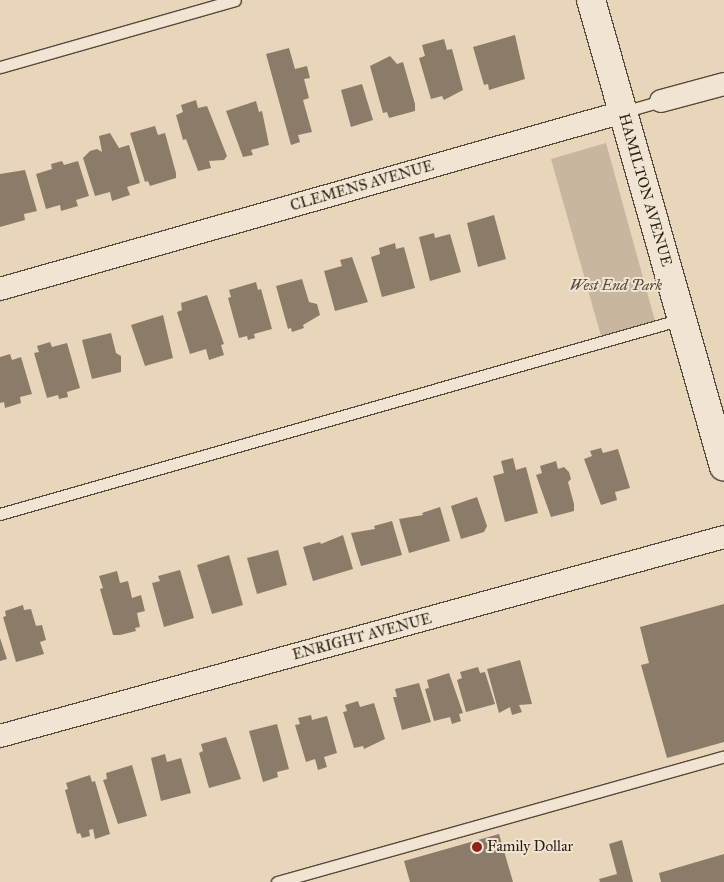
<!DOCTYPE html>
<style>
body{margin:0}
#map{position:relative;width:724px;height:882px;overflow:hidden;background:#e9d5ba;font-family:"IM FELL Great Primer",serif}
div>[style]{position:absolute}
.green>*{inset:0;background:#c8b69e}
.building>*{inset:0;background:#8b7c6a}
.roads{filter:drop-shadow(1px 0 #564a3d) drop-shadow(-1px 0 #564a3d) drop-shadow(0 1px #564a3d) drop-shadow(0 -1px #564a3d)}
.lane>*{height:11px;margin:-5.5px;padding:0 5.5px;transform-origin:5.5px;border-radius:5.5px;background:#f1e4d2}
.street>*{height:22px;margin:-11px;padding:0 11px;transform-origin:11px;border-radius:11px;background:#f1e4d2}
.secondary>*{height:28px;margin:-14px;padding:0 14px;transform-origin:14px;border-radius:14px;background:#f1e4d2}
.dots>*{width:14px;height:14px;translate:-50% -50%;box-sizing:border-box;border:2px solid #f1e4d2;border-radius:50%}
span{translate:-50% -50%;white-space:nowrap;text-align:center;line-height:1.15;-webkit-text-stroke:4px #f1e4d2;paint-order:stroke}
.street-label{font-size:15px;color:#251c13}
.park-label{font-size:15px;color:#564a3d;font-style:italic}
.poi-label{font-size:15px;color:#251c13}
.left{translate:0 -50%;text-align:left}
</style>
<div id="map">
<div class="green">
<div style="clip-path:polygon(606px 143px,655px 321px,601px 336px,551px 159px)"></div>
</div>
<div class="building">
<div style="clip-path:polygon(515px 35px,525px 79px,489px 90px,488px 84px,484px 85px,473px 47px)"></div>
<div style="clip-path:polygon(444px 39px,447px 50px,452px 49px,463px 90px,444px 100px,442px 96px,431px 99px,419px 58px,425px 56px,422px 45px)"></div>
<div style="clip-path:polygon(289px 48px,295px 69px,307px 66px,310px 78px,304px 79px,309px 98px,303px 100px,312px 132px,298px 135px,300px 142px,291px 145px,266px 54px)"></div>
<div style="clip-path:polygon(390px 56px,397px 64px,403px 62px,415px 104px,415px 111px,389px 118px,387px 112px,383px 113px,370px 66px)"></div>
<div style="clip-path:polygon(362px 84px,373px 120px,351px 127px,341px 90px)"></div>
<div style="clip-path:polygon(196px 100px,198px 108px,207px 106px,227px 156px,224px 160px,209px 161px,211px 168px,198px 171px,186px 139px,183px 140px,176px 115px,183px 112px,181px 105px)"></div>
<div style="clip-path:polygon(256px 101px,259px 112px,262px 111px,269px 145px,251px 150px,253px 155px,243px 157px,226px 111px)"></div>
<div style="clip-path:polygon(155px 126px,158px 135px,165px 133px,176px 173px,176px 178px,150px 186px,148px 181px,145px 182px,130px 133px)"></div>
<div style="clip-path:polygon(110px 133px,119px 148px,129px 145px,140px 183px,127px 187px,130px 195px,112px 201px,110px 192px,95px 196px,83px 158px,90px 151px,97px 149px,102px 152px,99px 136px)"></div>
<div style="clip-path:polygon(62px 161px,64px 165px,78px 161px,89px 196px,76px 200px,78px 206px,61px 211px,60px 205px,46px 209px,36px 174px,52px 169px,51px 164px)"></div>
<div style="clip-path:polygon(25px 170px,37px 211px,24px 214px,25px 220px,0 227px,0 174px)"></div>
<div style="clip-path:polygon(494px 215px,506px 259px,478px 267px,467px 223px)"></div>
<div style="clip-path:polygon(434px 233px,435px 238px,450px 234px,461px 272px,430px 281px,419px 237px)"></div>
<div style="clip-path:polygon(395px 243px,396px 249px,404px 247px,415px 288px,382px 297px,371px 257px,380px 254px,379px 248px)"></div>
<div style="clip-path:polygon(352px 257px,368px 302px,335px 311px,324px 271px,342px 266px,340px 260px)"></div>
<div style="clip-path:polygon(302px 279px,309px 302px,317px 304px,320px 315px,303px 325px,304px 328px,292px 332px,291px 328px,288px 329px,276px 286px)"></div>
<div style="clip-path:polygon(256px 282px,258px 290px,261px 289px,272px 329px,254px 334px,255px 338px,248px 340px,247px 336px,239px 338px,228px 298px,231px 297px,229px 290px)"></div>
<div style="clip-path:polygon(207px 295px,224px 344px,221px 345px,224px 355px,209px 360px,206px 349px,190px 354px,177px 312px,182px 310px,181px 303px)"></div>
<div style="clip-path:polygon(163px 315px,173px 358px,145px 366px,131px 325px)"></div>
<div style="clip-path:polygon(111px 333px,116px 353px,121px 356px,121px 372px,92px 379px,82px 340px)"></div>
<div style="clip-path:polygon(50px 342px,52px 347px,67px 343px,80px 388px,67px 392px,68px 397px,59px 399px,58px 395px,47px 398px,34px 353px,39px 352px,37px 346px)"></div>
<div style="clip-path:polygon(10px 354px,12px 360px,21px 357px,32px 394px,20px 397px,21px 403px,5px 408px,4px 402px,0 403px,0 357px)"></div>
<div style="clip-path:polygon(601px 448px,603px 453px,618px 449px,630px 488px,615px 492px,617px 500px,601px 505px,584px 459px,592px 456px,590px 451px)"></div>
<div style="clip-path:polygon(513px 458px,516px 470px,526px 467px,538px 513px,505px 522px,493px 476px,504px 473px,501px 461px)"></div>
<div style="clip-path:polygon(556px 461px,558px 469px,564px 467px,569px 472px,571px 479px,568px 482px,574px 504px,574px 511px,551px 517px,536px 475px,542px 473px,540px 466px)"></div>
<div style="clip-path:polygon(477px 497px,487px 526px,484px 532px,461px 539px,451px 506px)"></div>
<div style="clip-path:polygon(440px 507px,450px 541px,409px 553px,399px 519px,423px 515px,422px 513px)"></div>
<div style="clip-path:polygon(392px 521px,402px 555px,361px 566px,351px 533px,375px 529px,374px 526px)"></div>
<div style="clip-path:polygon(343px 535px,353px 569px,313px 581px,303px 547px,320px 542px,321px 544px)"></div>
<div style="clip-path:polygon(278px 550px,287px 585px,257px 594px,247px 558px)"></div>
<div style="clip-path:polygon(229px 555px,243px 605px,212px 614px,197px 565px)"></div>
<div style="clip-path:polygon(180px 570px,194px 618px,164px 627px,152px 583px,160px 581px,158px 576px)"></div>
<div style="clip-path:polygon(117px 571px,120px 583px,128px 581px,132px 598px,141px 595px,145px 611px,137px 613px,140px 627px,135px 628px,136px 631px,120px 635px,113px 635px,100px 589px,103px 588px,99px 576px)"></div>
<div style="clip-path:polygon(724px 604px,724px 742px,667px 758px,641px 665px,649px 663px,640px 627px)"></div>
<div style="clip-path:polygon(23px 605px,24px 610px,31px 609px,36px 626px,42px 625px,46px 640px,40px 642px,44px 654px,16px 662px,3px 617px,6px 616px,5px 611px)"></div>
<div style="clip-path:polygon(0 638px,7px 659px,0 661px)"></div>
<div style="clip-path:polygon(520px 660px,532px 704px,519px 705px,522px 712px,512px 715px,510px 707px,499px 713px,487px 669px)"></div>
<div style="clip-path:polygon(478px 667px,480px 673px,485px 672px,495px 704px,466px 712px,457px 680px,462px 678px,460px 672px)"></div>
<div style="clip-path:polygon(449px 673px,463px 713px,459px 714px,461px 721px,452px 724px,450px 717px,434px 721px,425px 689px,429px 688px,427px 680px)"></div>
<div style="clip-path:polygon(419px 683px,431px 722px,402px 730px,393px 697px,397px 697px,395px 689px)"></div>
<div style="clip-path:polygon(358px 701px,360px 707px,374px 703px,385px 739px,364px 749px,363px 746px,354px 748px,343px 712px,347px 711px,345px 705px)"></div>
<div style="clip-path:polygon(311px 715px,312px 720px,327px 716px,337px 753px,324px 757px,327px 767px,318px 770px,315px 759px,306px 762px,295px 725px,300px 724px,298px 718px)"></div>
<div style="clip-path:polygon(277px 724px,289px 769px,277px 772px,278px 777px,263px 782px,249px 731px)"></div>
<div style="clip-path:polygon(226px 737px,241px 779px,209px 788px,199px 753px,203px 751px,201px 744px)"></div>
<div style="clip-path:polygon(165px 754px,167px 762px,181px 758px,191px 793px,161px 801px,151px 758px)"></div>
<div style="clip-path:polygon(132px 765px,147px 816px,118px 824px,103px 780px,107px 779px,106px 773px)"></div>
<div style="clip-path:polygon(90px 775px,92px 782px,95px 781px,110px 834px,95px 839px,93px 829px,89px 830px,90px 836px,82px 838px,80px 833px,77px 834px,65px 790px,68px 789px,66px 783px)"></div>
<div style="clip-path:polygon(499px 834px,513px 882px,410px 882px,404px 861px)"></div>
<div style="clip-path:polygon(622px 840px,633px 882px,600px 882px,599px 879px,617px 874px,609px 844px)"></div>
<div style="clip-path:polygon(724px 854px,724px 882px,661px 882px,659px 873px)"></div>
</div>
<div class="roads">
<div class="lane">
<div style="left:0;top:67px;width:244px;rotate:-15.9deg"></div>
<div style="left:623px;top:112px;width:40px;rotate:-16deg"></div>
<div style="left:0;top:514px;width:709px;rotate:-15.96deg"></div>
<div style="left:277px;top:882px;width:464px;rotate:-15.7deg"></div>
</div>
<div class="street">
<div style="left:661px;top:101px;width:65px;rotate:-15.1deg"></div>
<div style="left:0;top:289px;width:648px;rotate:-15.86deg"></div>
<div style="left:0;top:736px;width:751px;rotate:-15.37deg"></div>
</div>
<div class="secondary">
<div style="left:591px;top:0;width:485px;rotate:74.1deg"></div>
</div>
</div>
<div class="dots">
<div style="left:477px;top:847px;background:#8f2418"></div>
</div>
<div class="street-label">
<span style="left:362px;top:186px;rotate:-16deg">CLEMENS AVENUE</span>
<span style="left:645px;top:190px;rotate:74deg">HAMILTON AVENUE</span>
<span style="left:362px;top:637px;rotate:-15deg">ENRIGHT AVENUE</span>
</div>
<div class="park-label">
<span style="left:616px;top:286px">West End Park</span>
</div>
<div class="poi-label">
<span class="left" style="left:487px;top:847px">Family Dollar</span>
</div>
</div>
